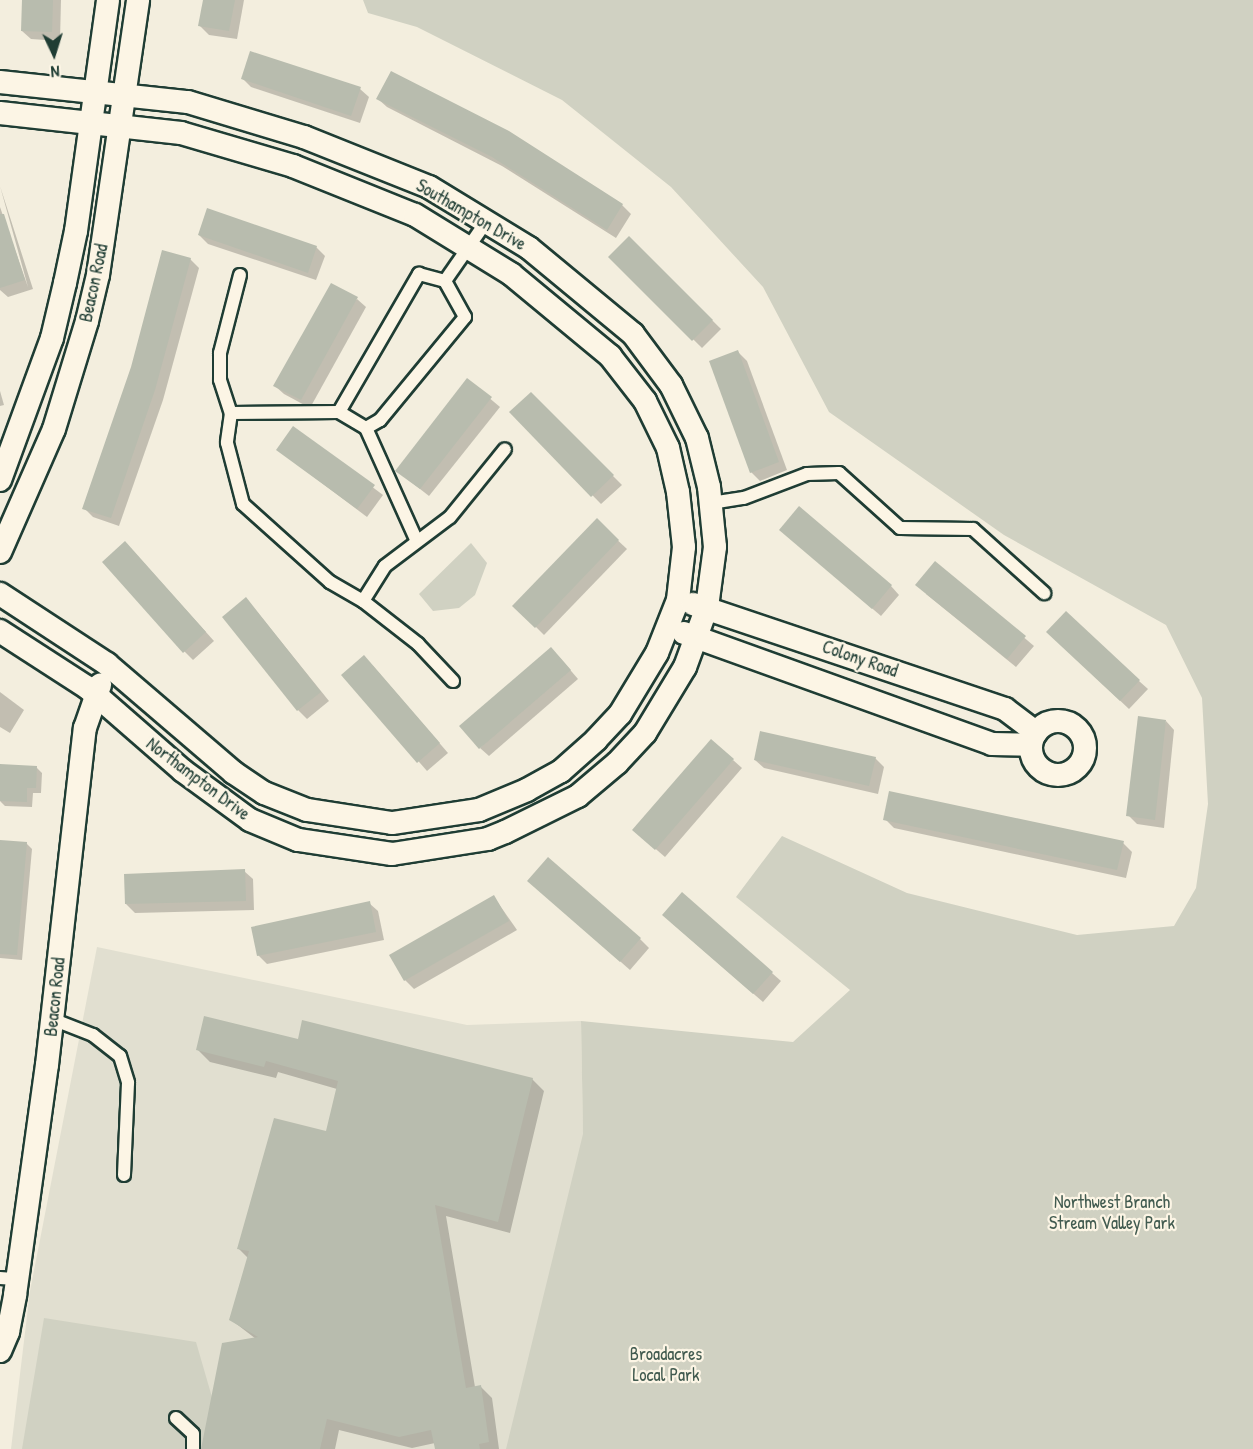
<!DOCTYPE html>
<style>
body{margin:0}
#map{position:relative;width:1253px;height:1449px;overflow:hidden;background:#f3eede;font-family:"Patrick Hand",sans-serif}
div>[style]{position:absolute}
.built>*{inset:0;background:#e1dfd0}
.green>*{inset:0;background:#d0d1c2}
.shadow>*{inset:0;background:#0003}
.building>*{inset:0;background:#b8bcae}
.roads{filter:drop-shadow(2px 0 #1f3d34) drop-shadow(-2px 0 #1f3d34) drop-shadow(0 2px #1f3d34) drop-shadow(0 -2px #1f3d34)}
.service>*{height:12px;margin:-6px;padding:0 6px;transform-origin:6px;border-radius:6px;background:#fcf5e5}
.minor>*{height:22px;margin:-11px;padding:0 11px;transform-origin:11px;border-radius:11px;background:#fcf5e5}
.minor>.ring{margin:-11px;padding:0;box-sizing:content-box;background:none;border:22px solid #fcf5e5;border-radius:50%}
span{translate:-50% -50%;white-space:nowrap;text-align:center;line-height:1.15;-webkit-text-stroke:4.5px #fcf5e5;paint-order:stroke}
.street-label{font-size:18px;color:#1f3d34}
.park-label{font-size:18px;color:#425b50}
.north{position:absolute;left:24px;top:24px;width:60px;height:60px;-webkit-text-stroke:4px #fcf5e5;paint-order:stroke;rotate:176deg;font-size:16px;font-weight:700;line-height:24px;text-align:center;color:#1f3d34}
.north::after{content:'';display:block;margin:auto;width:21px;height:27px;background:#1f3d34;clip-path:polygon(50% 0,100% 100%,50% 72%,0 100%)}
</style>
<div id="map">
<div class="built">
<div style="clip-path:polygon(97px 947px,467px 1025px,581px 1021px,587px 1348px,886px 1449px,11px 1449px,30px 1291px)"></div>
</div>
<div class="green">
<div style="clip-path:polygon(363px 0,1253px 0,1253px 1449px,506px 1449px,583px 1134px,581px 1021px,793px 1042px,850px 990px,736px 897px,782px 836px,907px 893px,1077px 935px,1174px 926px,1196px 888px,1208px 804px,1202px 698px,1166px 625px,1004px 535px,829px 412px,763px 287px,671px 187px,562px 100px,417px 27px,368px 13px)"></div>
<div style="clip-path:polygon(471px 543px,487px 563px,475px 595px,459px 608px,433px 611px,419px 594px)"></div>
<div style="clip-path:polygon(44px 1318px,196px 1342px,227px 1449px,22px 1449px)"></div>
</div>
<div class="shadow">
<div style="clip-path:polygon(23px 0,61px 0,60px 41px,31px 39px,22px 31px)"></div>
<div style="clip-path:polygon(205px 0,244px 0,237px 39px,209px 35px,200px 26px)"></div>
<div style="clip-path:polygon(242px 78px,360px 89px,369px 97px,360px 123px,251px 87px)"></div>
<div style="clip-path:polygon(378px 99px,622px 205px,631px 214px,616px 238px,502px 166px,387px 107px)"></div>
<div style="clip-path:polygon(0 186px,33px 289px,8px 297px,0 290px,0 207px,28px 287px)"></div>
<div style="clip-path:polygon(199px 235px,316px 247px,325px 256px,316px 280px,208px 244px)"></div>
<div style="clip-path:polygon(629px 238px,721px 329px,702px 348px,610px 257px)"></div>
<div style="clip-path:polygon(190px 259px,199px 268px,163px 400px,119px 526px,93px 517px,84px 508px)"></div>
<div style="clip-path:polygon(357px 299px,366px 307px,310px 408px,284px 394px,275px 386px)"></div>
<div style="clip-path:polygon(738px 352px,747px 361px,787px 470px,760px 481px,751px 472px)"></div>
<div style="clip-path:polygon(468px 380px,500px 407px,429px 496px,397px 471px)"></div>
<div style="clip-path:polygon(0 391px,4px 405px,0 406px)"></div>
<div style="clip-path:polygon(531px 394px,622px 485px,601px 504px,511px 412px)"></div>
<div style="clip-path:polygon(294px 428px,383px 495px,367px 517px,278px 450px)"></div>
<div style="clip-path:polygon(597px 521px,627px 549px,544px 635px,515px 606px)"></div>
<div style="clip-path:polygon(790px 538px,891px 586px,899px 595px,881px 616px)"></div>
<div style="clip-path:polygon(134px 552px,214px 641px,193px 660px,184px 651px)"></div>
<div style="clip-path:polygon(936px 563px,1034px 646px,1016px 667px,926px 594px)"></div>
<div style="clip-path:polygon(254px 608px,329px 701px,307px 719px,298px 710px)"></div>
<div style="clip-path:polygon(1057px 641px,1139px 681px,1148px 689px,1129px 709px)"></div>
<div style="clip-path:polygon(560px 658px,578px 679px,489px 756px,480px 748px)"></div>
<div style="clip-path:polygon(373px 666px,448px 753px,427px 771px,343px 675px)"></div>
<div style="clip-path:polygon(0 692px,24px 710px,10px 733px,0 727px)"></div>
<div style="clip-path:polygon(1166px 721px,1174px 730px,1164px 828px,1137px 824px,1128px 815px)"></div>
<div style="clip-path:polygon(875px 758px,884px 767px,878px 794px,764px 768px,755px 760px)"></div>
<div style="clip-path:polygon(733px 760px,742px 768px,665px 857px,643px 838px)"></div>
<div style="clip-path:polygon(37px 768px,42px 773px,41px 793px,33px 793px,32px 807px,5px 806px,0 801px,0 780px)"></div>
<div style="clip-path:polygon(885px 819px,1123px 843px,1132px 852px,1126px 878px,894px 828px)"></div>
<div style="clip-path:polygon(0 841px,26px 843px,32px 849px,22px 960px,0 958px)"></div>
<div style="clip-path:polygon(244px 871px,253px 879px,254px 910px,135px 913px,126px 904px)"></div>
<div style="clip-path:polygon(538px 889px,640px 939px,649px 948px,630px 970px)"></div>
<div style="clip-path:polygon(682px 894px,781px 981px,763px 1002px,673px 924px)"></div>
<div style="clip-path:polygon(494px 897px,517px 930px,414px 989px,405px 980px)"></div>
<div style="clip-path:polygon(369px 903px,378px 911px,384px 940px,267px 964px,258px 955px)"></div>
<div style="clip-path:polygon(299px 1041px,532px 1079px,544px 1091px,510px 1233px,446px 1216px,475px 1387px,480px 1386px,492px 1398px,499px 1449px,436px 1449px,435px 1443px,412px 1448px,339px 1430px,335px 1449px,205px 1449px,256px 1339px,230px 1319px,249px 1259px,238px 1248px,327px 1133px,337px 1089px,278px 1072px,276px 1078px,210px 1062px,198px 1050px)"></div>
</div>
<div class="building">
<div style="clip-path:polygon(22px 0,53px 0,52px 32px,21px 31px)"></div>
<div style="clip-path:polygon(203px 0,235px 0,229px 31px,198px 26px)"></div>
<div style="clip-path:polygon(250px 51px,361px 87px,351px 116px,241px 79px)"></div>
<div style="clip-path:polygon(391px 71px,509px 131px,623px 204px,607px 230px,492px 157px,376px 99px)"></div>
<div style="clip-path:polygon(207px 208px,317px 246px,308px 273px,198px 235px)"></div>
<div style="clip-path:polygon(0 214px,4px 214px,25px 280px,0 288px)"></div>
<div style="clip-path:polygon(629px 236px,713px 320px,692px 341px,608px 257px)"></div>
<div style="clip-path:polygon(162px 250px,191px 258px,155px 390px,111px 518px,82px 509px,131px 367px)"></div>
<div style="clip-path:polygon(331px 283px,358px 297px,301px 400px,273px 386px)"></div>
<div style="clip-path:polygon(738px 350px,779px 462px,750px 473px,709px 361px)"></div>
<div style="clip-path:polygon(467px 378px,492px 397px,420px 489px,395px 471px)"></div>
<div style="clip-path:polygon(531px 392px,614px 475px,591px 497px,509px 412px)"></div>
<div style="clip-path:polygon(293px 426px,375px 485px,357px 509px,276px 450px)"></div>
<div style="clip-path:polygon(799px 506px,892px 585px,872px 609px,779px 530px)"></div>
<div style="clip-path:polygon(597px 518px,619px 540px,535px 628px,512px 606px)"></div>
<div style="clip-path:polygon(125px 541px,206px 632px,183px 653px,102px 562px)"></div>
<div style="clip-path:polygon(935px 561px,1026px 636px,1007px 659px,915px 585px)"></div>
<div style="clip-path:polygon(246px 597px,321px 692px,297px 711px,222px 617px)"></div>
<div style="clip-path:polygon(1066px 611px,1140px 680px,1120px 701px,1046px 632px)"></div>
<div style="clip-path:polygon(551px 647px,571px 670px,479px 749px,459px 726px)"></div>
<div style="clip-path:polygon(364px 655px,440px 743px,417px 763px,341px 675px)"></div>
<div style="clip-path:polygon(1138px 716px,1166px 720px,1155px 820px,1126px 816px)"></div>
<div style="clip-path:polygon(760px 731px,876px 757px,869px 786px,754px 760px)"></div>
<div style="clip-path:polygon(711px 739px,734px 759px,655px 850px,632px 830px)"></div>
<div style="clip-path:polygon(0 764px,37px 766px,36px 788px,27px 788px,27px 802px,0 801px)"></div>
<div style="clip-path:polygon(889px 791px,1124px 841px,1117px 870px,883px 820px)"></div>
<div style="clip-path:polygon(0 840px,27px 842px,17px 955px,0 954px)"></div>
<div style="clip-path:polygon(548px 857px,641px 938px,620px 962px,527px 881px)"></div>
<div style="clip-path:polygon(245px 869px,246px 901px,125px 904px,124px 874px)"></div>
<div style="clip-path:polygon(682px 892px,773px 972px,753px 994px,662px 915px)"></div>
<div style="clip-path:polygon(494px 895px,509px 921px,404px 981px,389px 955px)"></div>
<div style="clip-path:polygon(370px 901px,376px 932px,257px 956px,251px 927px)"></div>
<div style="clip-path:polygon(204px 1016px,298px 1039px,302px 1020px,533px 1078px,498px 1222px,435px 1205px,466px 1388px,481px 1385px,489px 1442px,479px 1444px,480px 1449px,435px 1449px,431px 1430px,399px 1437px,327px 1419px,320px 1449px,201px 1449px,222px 1343px,258px 1337px,229px 1320px,249px 1251px,237px 1249px,274px 1118px,326px 1131px,338px 1081px,266px 1061px,264px 1067px,196px 1050px)"></div>
</div>
<div class="roads">
<div class="service">
<div style="left:240px;top:275px;width:81px;rotate:104.4deg"></div>
<div style="left:220px;top:353px;width:27px;rotate:90deg"></div>
<div style="left:220px;top:380px;width:35px;rotate:72deg"></div>
<div style="left:231px;top:413px;width:30px;rotate:98deg"></div>
<div style="left:227px;top:443px;width:63px;rotate:75.3deg"></div>
<div style="left:243px;top:504px;width:117px;rotate:41.9deg"></div>
<div style="left:330px;top:582px;width:38px;rotate:30deg"></div>
<div style="left:363px;top:601px;width:41px;rotate:-57.8deg"></div>
<div style="left:385px;top:566px;width:81px;rotate:-37deg"></div>
<div style="left:450px;top:517px;width:87px;rotate:-51deg"></div>
<div style="left:445px;top:281px;width:72px;rotate:-55.2deg"></div>
<div style="left:339px;top:412px;width:160px;rotate:-59.9deg"></div>
<div style="left:419px;top:274px;width:27px;rotate:15deg"></div>
<div style="left:445px;top:281px;width:41px;rotate:60.9deg"></div>
<div style="left:465px;top:317px;width:134px;rotate:129.5deg"></div>
<div style="left:380px;top:420px;width:16px;rotate:150deg"></div>
<div style="left:231px;top:413px;width:108px;rotate:-0.5deg"></div>
<div style="left:339px;top:412px;width:31px;rotate:31deg"></div>
<div style="left:366px;top:428px;width:122px;rotate:65.8deg"></div>
<div style="left:711px;top:503px;width:33px;rotate:-9deg"></div>
<div style="left:744px;top:498px;width:67px;rotate:-20.9deg"></div>
<div style="left:807px;top:474px;width:32px;rotate:-2deg"></div>
<div style="left:839px;top:473px;width:82px;rotate:42deg"></div>
<div style="left:900px;top:528px;width:73px;rotate:0.8deg"></div>
<div style="left:973px;top:529px;width:96px;rotate:42deg"></div>
<div style="left:363px;top:601px;width:70px;rotate:38deg"></div>
<div style="left:418px;top:644px;width:51px;rotate:46.6deg"></div>
<div style="left:52px;top:1019px;width:44px;rotate:21.3deg"></div>
<div style="left:93px;top:1035px;width:34px;rotate:38deg"></div>
<div style="left:120px;top:1056px;width:28px;rotate:73deg"></div>
<div style="left:128px;top:1083px;width:92px;rotate:92.5deg"></div>
<div style="left:0;top:1278px;width:16px;rotate:4deg"></div>
<div style="left:176px;top:1418px;width:23px;rotate:43deg"></div>
<div style="left:193px;top:1434px;width:15px;rotate:90deg"></div>
</div>
<div class="minor">
<div style="left:0;top:82px;width:189px;rotate:6.1deg"></div>
<div style="left:188px;top:102px;width:121px;rotate:16.8deg"></div>
<div style="left:304px;top:137px;width:135px;rotate:21.8deg"></div>
<div style="left:429px;top:187px;width:117px;rotate:31.4deg"></div>
<div style="left:529px;top:248px;width:135px;rotate:39.6deg"></div>
<div style="left:633px;top:334px;width:64px;rotate:53.3deg"></div>
<div style="left:671px;top:385px;width:59px;rotate:63.9deg"></div>
<div style="left:697px;top:438px;width:50px;rotate:76.2deg"></div>
<div style="left:709px;top:487px;width:60px;rotate:84.3deg"></div>
<div style="left:715px;top:547px;width:61px;rotate:97.6deg"></div>
<div style="left:707px;top:607px;width:64px;rotate:110.1deg"></div>
<div style="left:685px;top:667px;width:77px;rotate:121.2deg"></div>
<div style="left:645px;top:733px;width:41px;rotate:133deg"></div>
<div style="left:617px;top:763px;width:51px;rotate:139.8deg"></div>
<div style="left:578px;top:796px;width:81px;rotate:153.7deg"></div>
<div style="left:505px;top:832px;width:18px;rotate:158deg"></div>
<div style="left:488px;top:839px;width:97px;rotate:171.1deg"></div>
<div style="left:392px;top:854px;width:95px;rotate:-171.5deg"></div>
<div style="left:298px;top:840px;width:52px;rotate:-157.4deg"></div>
<div style="left:250px;top:820px;width:84px;rotate:-143.7deg"></div>
<div style="left:182px;top:770px;width:125px;rotate:-138.9deg"></div>
<div style="left:88px;top:688px;width:105px;rotate:-147.1deg"></div>
<div style="left:0;top:113px;width:182px;rotate:6.3deg"></div>
<div style="left:181px;top:133px;width:117px;rotate:16.4deg"></div>
<div style="left:293px;top:166px;width:131px;rotate:21.9deg"></div>
<div style="left:415px;top:215px;width:113px;rotate:31.6deg"></div>
<div style="left:511px;top:274px;width:129px;rotate:39.6deg"></div>
<div style="left:610px;top:356px;width:57px;rotate:52.1deg"></div>
<div style="left:645px;top:401px;width:52px;rotate:63.9deg"></div>
<div style="left:668px;top:448px;width:45px;rotate:77.2deg"></div>
<div style="left:678px;top:492px;width:55px;rotate:83.8deg"></div>
<div style="left:684px;top:547px;width:53px;rotate:96.5deg"></div>
<div style="left:678px;top:600px;width:57px;rotate:111.6deg"></div>
<div style="left:657px;top:653px;width:71px;rotate:121.2deg"></div>
<div style="left:620px;top:714px;width:35px;rotate:133deg"></div>
<div style="left:596px;top:740px;width:47px;rotate:138.5deg"></div>
<div style="left:561px;top:771px;width:39px;rotate:151deg"></div>
<div style="left:527px;top:790px;width:52px;rotate:157.4deg"></div>
<div style="left:479px;top:810px;width:88px;rotate:171.5deg"></div>
<div style="left:392px;top:823px;width:86px;rotate:-171.3deg"></div>
<div style="left:307px;top:810px;width:46px;rotate:-158.4deg"></div>
<div style="left:264px;top:793px;width:37px;rotate:-146deg"></div>
<div style="left:233px;top:772px;width:166px;rotate:-139.4deg"></div>
<div style="left:107px;top:664px;width:128px;rotate:-146.8deg"></div>
<div style="left:0;top:480px;width:151px;rotate:-69.9deg"></div>
<div style="left:52px;top:338px;width:57px;rotate:-76.7deg"></div>
<div style="left:65px;top:283px;width:53px;rotate:-78.1deg"></div>
<div style="left:76px;top:231px;width:233px;rotate:-82.1deg"></div>
<div style="left:0;top:552px;width:134px;rotate:-66.3deg"></div>
<div style="left:54px;top:429px;width:113px;rotate:-73deg"></div>
<div style="left:87px;top:321px;width:47px;rotate:-76.6deg"></div>
<div style="left:98px;top:275px;width:278px;rotate:-81.7deg"></div>
<div style="left:693px;top:604px;width:329px;rotate:18.6deg"></div>
<div style="left:1005px;top:709px;width:39px;rotate:37deg"></div>
<div style="left:684px;top:633px;width:327px;rotate:19.8deg"></div>
<div style="left:992px;top:744px;width:39px;rotate:1deg"></div>
<div class="ring" style="left:1031px;top:721px;width:32px;height:32px"></div>
<div style="left:0;top:1351px;width:21px;rotate:-67deg"></div>
<div style="left:8px;top:1332px;width:38px;rotate:-79deg"></div>
<div style="left:15px;top:1295px;width:232px;rotate:-82.1deg"></div>
<div style="left:47px;top:1065px;width:339px;rotate:-83.6deg"></div>
<div style="left:85px;top:728px;width:46px;rotate:-70.8deg"></div>
</div>
</div>
<div class="street-label">
<span style="left:471px;top:215px;rotate:30deg">Southampton Drive</span>
<span style="left:94px;top:283px;rotate:-78deg">Beacon Road</span>
<span style="left:860px;top:659px;rotate:19deg">Colony Road</span>
<span style="left:198px;top:779px;rotate:37deg">Northampton Drive</span>
<span style="left:55px;top:997px;rotate:-84deg">Beacon Road</span>
</div>
<div class="park-label">
<span style="left:1112px;top:1213px">Northwest Branch<br>Stream Valley Park</span>
<span style="left:666px;top:1365px">Broadacres<br>Local Park</span>
</div>
<div class="north">N</div>
</div>
